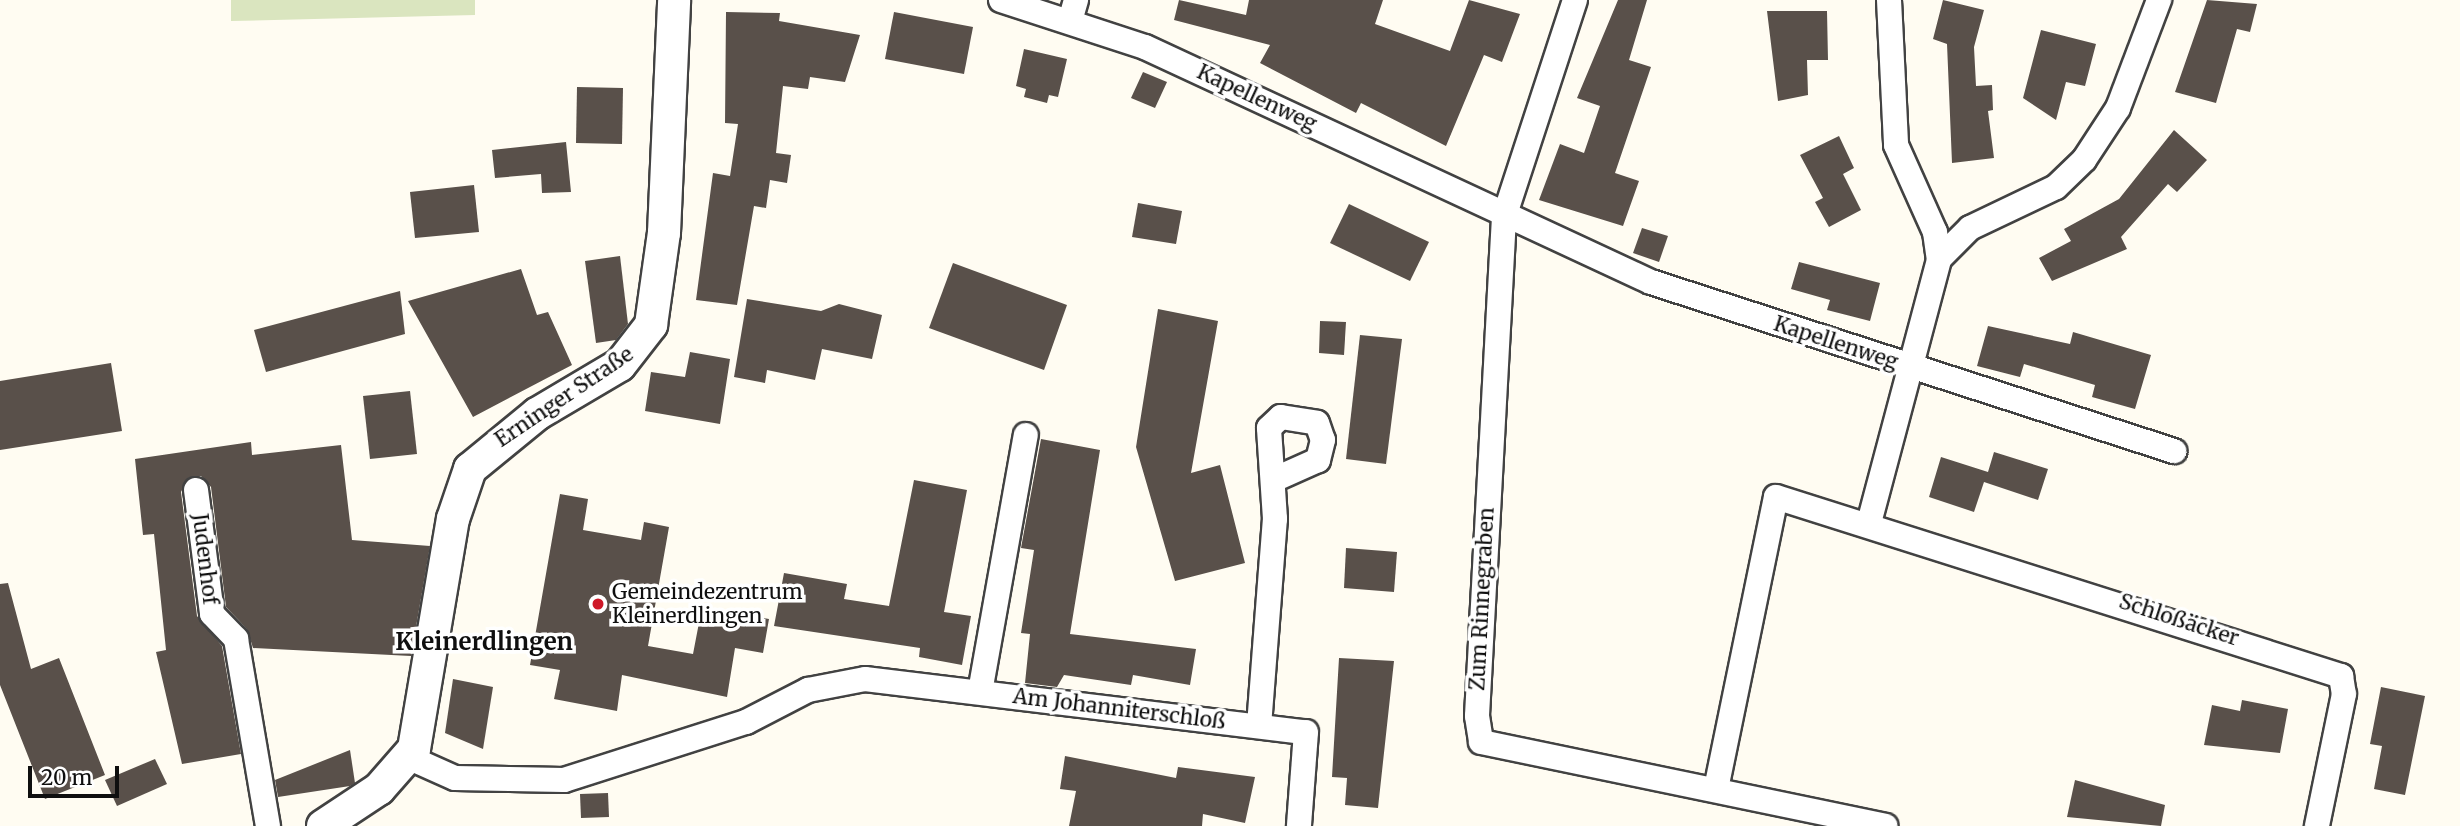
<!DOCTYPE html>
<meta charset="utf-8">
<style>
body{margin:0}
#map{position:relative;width:2460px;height:826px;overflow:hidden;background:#fffcf2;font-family:Merriweather,serif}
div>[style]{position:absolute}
.cemetery>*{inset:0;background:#dae5bf}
.building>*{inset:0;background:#59504a}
.roads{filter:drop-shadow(2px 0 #424242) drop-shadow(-2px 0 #424242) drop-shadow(0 2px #424242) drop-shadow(0 -2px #424242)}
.minor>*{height:24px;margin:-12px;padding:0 12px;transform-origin:12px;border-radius:12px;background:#fff}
.tertiary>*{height:32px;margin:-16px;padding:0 16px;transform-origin:16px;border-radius:16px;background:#fff}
.dots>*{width:19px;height:19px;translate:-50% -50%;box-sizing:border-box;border:4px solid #fff;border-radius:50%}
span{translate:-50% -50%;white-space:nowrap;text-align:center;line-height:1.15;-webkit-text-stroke:7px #fff;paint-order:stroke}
.street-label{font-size:21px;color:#0f0f0f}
.poi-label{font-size:21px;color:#0f0f0f}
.left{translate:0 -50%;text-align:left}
.quarter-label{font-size:24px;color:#0f0f0f;font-weight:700}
.scale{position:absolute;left:28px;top:766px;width:91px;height:32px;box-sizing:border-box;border:4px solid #0f0f0f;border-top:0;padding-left:9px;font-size:21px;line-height:24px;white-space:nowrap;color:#0f0f0f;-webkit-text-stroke:5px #fff;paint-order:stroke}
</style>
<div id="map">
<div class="cemetery">
<div style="clip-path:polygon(231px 0,475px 0,475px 15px,231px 21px)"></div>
</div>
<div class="building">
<div style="clip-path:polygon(1179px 0,1246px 15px,1249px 0,1383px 0,1375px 24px,1450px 51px,1469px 0,1520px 14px,1502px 62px,1484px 55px,1446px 146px,1361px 103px,1356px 113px,1260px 63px,1270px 45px,1174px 20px)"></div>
<div style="clip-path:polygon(1618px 0,1647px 0,1629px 60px,1651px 67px,1615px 173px,1639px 181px,1623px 226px,1539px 200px,1560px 144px,1584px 153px,1600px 106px,1577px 98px)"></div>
<div style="clip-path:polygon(1943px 0,1984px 10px,1974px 47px,1976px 86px,1992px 85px,1993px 110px,1988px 111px,1994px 158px,1952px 163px,1947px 44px,1933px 39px)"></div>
<div style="clip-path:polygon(2207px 0,2257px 4px,2250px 32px,2237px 29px,2216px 103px,2175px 92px)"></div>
<div style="clip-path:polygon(1767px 11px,1827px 11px,1828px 60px,1807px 60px,1808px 95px,1778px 101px)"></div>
<div style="clip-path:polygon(726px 12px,780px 13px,779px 21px,860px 35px,845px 82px,810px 77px,808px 89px,783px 86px,776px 153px,791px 155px,787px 183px,770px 180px,766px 208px,754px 206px,737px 305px,696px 300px,713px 173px,730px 176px,738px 124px,725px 123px)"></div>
<div style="clip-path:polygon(894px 12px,973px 27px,964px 74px,885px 59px)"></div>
<div style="clip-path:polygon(2041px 30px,2096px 44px,2085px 86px,2066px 82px,2056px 120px,2023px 98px)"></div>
<div style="clip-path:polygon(1024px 49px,1067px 59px,1058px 97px,1049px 95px,1047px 103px,1024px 97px,1026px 89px,1016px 86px)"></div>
<div style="clip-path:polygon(1143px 72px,1167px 82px,1155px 108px,1131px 98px)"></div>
<div style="clip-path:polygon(577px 87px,623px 88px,622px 144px,576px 143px)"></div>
<div style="clip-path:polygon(2174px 130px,2207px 160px,2177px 192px,2168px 184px,2121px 237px,2127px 249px,2052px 281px,2039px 258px,2071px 241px,2064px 229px,2119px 199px)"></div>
<div style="clip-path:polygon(1839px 136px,1854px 168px,1843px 174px,1861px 210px,1829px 227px,1815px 202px,1823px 198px,1800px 155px)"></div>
<div style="clip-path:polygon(566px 142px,571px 192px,542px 193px,541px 174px,495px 178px,492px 150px)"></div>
<div style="clip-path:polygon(474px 185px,479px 232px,415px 238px,410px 192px)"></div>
<div style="clip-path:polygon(1138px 203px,1182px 211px,1176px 244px,1132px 237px)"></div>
<div style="clip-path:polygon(1349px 204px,1429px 242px,1410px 281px,1330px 243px)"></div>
<div style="clip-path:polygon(1642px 228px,1668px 236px,1659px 262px,1633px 253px)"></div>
<div style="clip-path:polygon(620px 256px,628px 324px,616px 340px,596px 343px,585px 261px)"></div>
<div style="clip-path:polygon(1799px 262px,1880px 283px,1870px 321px,1827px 310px,1830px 300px,1791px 289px)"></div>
<div style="clip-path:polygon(953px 263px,1067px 305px,1044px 370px,929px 328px)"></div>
<div style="clip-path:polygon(521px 269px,537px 315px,548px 312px,572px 365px,473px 417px,408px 301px)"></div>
<div style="clip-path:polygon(400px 291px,405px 334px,266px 372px,254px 330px)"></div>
<div style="clip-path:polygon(747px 299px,821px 311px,839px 304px,882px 315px,872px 359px,822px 349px,815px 380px,767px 370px,765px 383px,734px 377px)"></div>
<div style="clip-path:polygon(1158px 309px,1218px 321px,1191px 473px,1220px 465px,1245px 563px,1175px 581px,1136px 447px)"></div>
<div style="clip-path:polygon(1320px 321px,1346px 322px,1344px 355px,1319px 353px)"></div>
<div style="clip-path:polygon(1988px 326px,2070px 344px,2073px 332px,2151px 355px,2135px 409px,2092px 397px,2095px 385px,2024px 364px,2020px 377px,1977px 366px)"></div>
<div style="clip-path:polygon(1360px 335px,1402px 339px,1386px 464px,1346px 459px)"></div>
<div style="clip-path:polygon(690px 352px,730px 359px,720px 424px,645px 411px,651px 372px,685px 377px)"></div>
<div style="clip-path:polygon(111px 363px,122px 431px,0 450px,0 381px)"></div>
<div style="clip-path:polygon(410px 391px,417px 454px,370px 459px,363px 396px)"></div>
<div style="clip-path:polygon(1041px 439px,1100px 450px,1070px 634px,1196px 649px,1190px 685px,1133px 675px,1131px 685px,1064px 675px,1057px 687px,1025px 683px,1030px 634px,1021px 633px,1034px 550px,1021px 548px)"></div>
<div style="clip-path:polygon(251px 442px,252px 455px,341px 445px,352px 540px,430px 546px,411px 656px,253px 648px,247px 629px,226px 607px,211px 487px,201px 476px,188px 478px,181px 492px,197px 616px,222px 646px,241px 754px,182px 764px,156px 652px,166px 650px,154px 534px,143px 535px,135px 459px)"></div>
<div style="clip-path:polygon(1994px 452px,2048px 469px,2038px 500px,1984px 482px,1974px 512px,1929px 497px,1941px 457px,1988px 472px)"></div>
<div style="clip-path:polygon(914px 480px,967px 490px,944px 612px,971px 616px,962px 665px,919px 657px,920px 648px,774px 626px,784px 573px,847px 584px,844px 599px,889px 606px)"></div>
<div style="clip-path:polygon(560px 494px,588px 499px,583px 530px,641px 540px,644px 522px,669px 527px,648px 646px,693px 654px,702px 607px,769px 619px,763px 653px,735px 648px,727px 697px,622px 675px,617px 711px,554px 699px,560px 670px,530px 665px)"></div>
<div style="clip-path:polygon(1346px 548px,1397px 552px,1394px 592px,1344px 588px)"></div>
<div style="clip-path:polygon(8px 583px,31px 669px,59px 658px,105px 775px,45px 799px,0 685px,0 584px)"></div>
<div style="clip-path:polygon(1339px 658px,1394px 661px,1378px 808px,1345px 805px,1347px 778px,1332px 777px)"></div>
<div style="clip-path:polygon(453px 679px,493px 687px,483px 749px,445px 733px)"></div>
<div style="clip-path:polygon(2381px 687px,2425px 696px,2405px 795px,2374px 789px,2382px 746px,2370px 744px)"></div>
<div style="clip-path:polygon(2242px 700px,2288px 709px,2280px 753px,2204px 745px,2212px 705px,2240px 711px)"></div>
<div style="clip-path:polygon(350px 750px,355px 783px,350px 786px,278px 797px,275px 780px)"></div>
<div style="clip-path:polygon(1065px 756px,1176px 778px,1178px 767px,1255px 777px,1245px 823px,1203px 814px,1202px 826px,1069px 826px,1076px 791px,1060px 789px)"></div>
<div style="clip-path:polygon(155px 759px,167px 784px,117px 806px,105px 780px)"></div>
<div style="clip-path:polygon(2075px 780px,2165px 805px,2161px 826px,2067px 817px)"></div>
<div style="clip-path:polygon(608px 793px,609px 817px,581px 818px,580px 794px)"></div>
</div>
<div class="roads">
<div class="minor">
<div style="left:1001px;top:0;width:151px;rotate:18.1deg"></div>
<div style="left:1145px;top:47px;width:558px;rotate:24.91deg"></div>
<div style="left:1651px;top:282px;width:550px;rotate:17.91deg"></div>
<div style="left:1575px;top:0;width:228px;rotate:108.1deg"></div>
<div style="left:1504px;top:217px;width:500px;rotate:93.1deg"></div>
<div style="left:1477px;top:716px;width:26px;rotate:81deg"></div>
<div style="left:1481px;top:742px;width:413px;rotate:11.7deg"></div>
<div style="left:1889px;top:0;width:145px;rotate:87.2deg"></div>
<div style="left:1896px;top:145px;width:95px;rotate:65.9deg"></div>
<div style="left:1935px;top:232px;width:27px;rotate:82deg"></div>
<div style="left:1070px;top:21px;width:22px;rotate:-74deg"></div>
<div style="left:196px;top:490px;width:125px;rotate:82.6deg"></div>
<div style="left:212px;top:614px;width:35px;rotate:46deg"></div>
<div style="left:236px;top:639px;width:190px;rotate:80.3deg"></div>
<div style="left:1869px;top:523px;width:273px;rotate:-75.1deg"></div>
<div style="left:1939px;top:259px;width:44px;rotate:-45deg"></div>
<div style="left:1970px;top:228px;width:95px;rotate:-25.5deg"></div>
<div style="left:2056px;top:187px;width:39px;rotate:-44deg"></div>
<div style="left:2084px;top:160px;width:62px;rotate:-56.8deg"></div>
<div style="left:2118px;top:108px;width:116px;rotate:-69.2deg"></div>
<div style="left:980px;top:692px;width:261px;rotate:-79.9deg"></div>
<div style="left:1259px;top:726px;width:208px;rotate:-85.6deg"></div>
<div style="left:1275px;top:519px;width:91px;rotate:-93.8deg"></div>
<div style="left:1269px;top:428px;width:16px;rotate:-43deg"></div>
<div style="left:1281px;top:417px;width:36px;rotate:9deg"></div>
<div style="left:1317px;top:423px;width:18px;rotate:71deg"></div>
<div style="left:1323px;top:440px;width:21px;rotate:104deg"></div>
<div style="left:1318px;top:460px;width:49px;rotate:156deg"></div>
<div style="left:410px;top:758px;width:49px;rotate:24deg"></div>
<div style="left:455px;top:778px;width:109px;rotate:1.1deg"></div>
<div style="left:564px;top:780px;width:191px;rotate:-17.7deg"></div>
<div style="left:746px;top:722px;width:70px;rotate:-27.3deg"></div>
<div style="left:808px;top:690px;width:58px;rotate:-10.9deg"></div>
<div style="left:865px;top:679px;width:444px;rotate:6.9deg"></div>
<div style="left:1306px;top:732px;width:94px;rotate:94.3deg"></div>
<div style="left:1716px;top:789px;width:298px;rotate:-78.4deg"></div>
<div style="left:1776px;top:497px;width:593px;rotate:17.58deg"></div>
<div style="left:2341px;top:676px;width:18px;rotate:81deg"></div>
<div style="left:2344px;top:694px;width:135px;rotate:101.6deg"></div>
</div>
<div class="tertiary">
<div style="left:323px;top:826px;width:67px;rotate:-33.5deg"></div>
<div style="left:379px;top:789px;width:53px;rotate:-48.8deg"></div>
<div style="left:414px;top:749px;width:233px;rotate:-80.4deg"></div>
<div style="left:453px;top:519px;width:53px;rotate:-71.2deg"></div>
<div style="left:470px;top:469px;width:87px;rotate:-39.4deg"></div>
<div style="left:537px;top:414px;width:96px;rotate:-30.6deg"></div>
<div style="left:620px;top:365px;width:51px;rotate:-52.2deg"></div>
<div style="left:651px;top:325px;width:93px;rotate:-82deg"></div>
<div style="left:664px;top:233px;width:233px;rotate:-87.5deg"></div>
</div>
</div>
<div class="dots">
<div style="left:598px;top:604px;background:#cf1828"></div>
</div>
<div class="street-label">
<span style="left:1257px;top:98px;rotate:25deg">Kapellenweg</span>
<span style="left:1836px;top:343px;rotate:18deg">Kapellenweg</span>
<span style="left:564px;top:397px;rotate:-34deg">Erninger Straße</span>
<span style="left:205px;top:559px;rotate:83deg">Judenhof</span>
<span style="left:1482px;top:599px;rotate:-87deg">Zum Rinnegraben</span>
<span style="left:2179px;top:620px;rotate:18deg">Schloßäcker</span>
<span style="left:1119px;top:709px;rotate:7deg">Am Johanniterschloß</span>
</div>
<div class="poi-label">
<span class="left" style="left:612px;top:604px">Gemeindezentrum<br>Kleinerdlingen</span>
</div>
<div class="quarter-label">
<span style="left:484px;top:642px">Kleinerdlingen</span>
</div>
<div class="scale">20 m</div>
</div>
